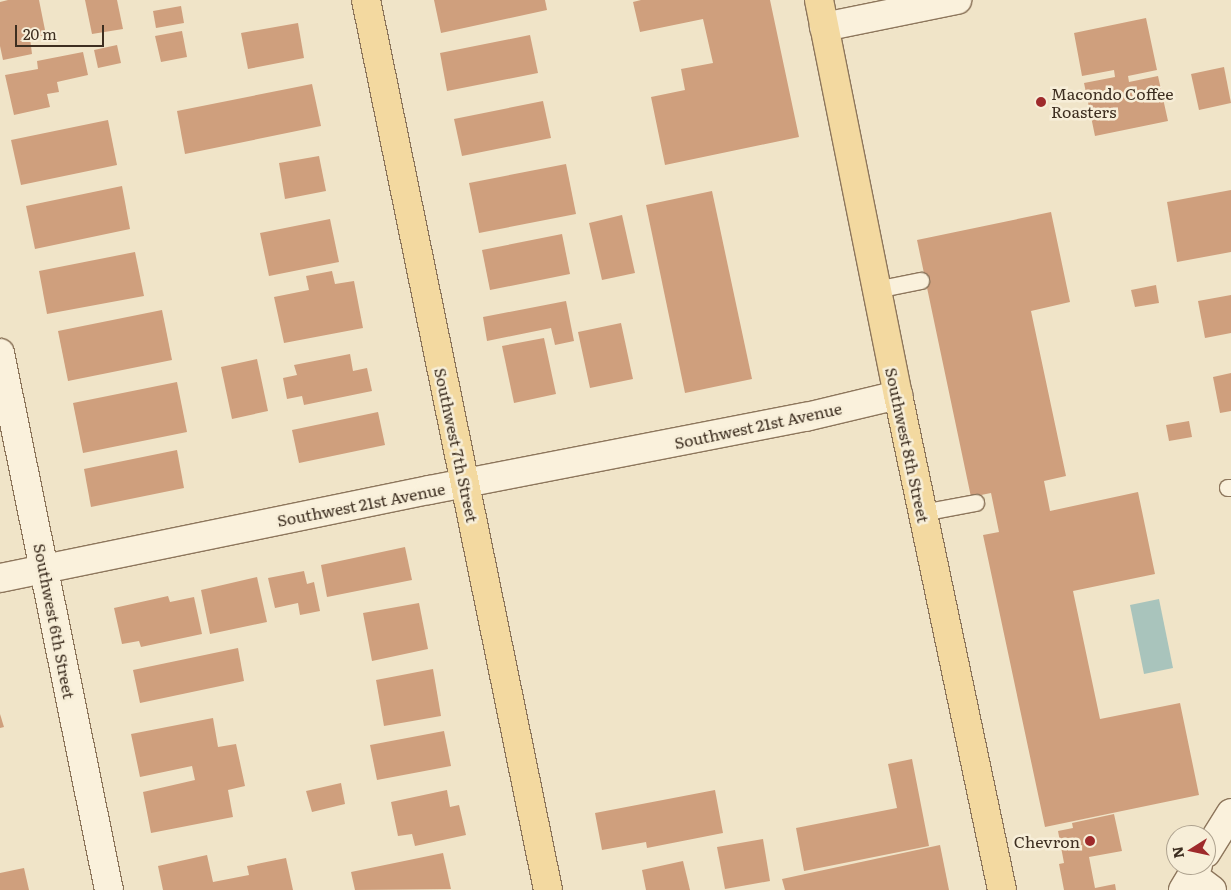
<!DOCTYPE html>
<style>
body{margin:0}
#map{position:relative;width:1231px;height:890px;overflow:hidden;background:#f0e4c8;font-family:Literata,serif}
div>[style]{position:absolute}
.water>*{inset:0;background:#a9c4bc}
.building>*{inset:0;background:#cf9f7d}
.roads{filter:drop-shadow(1px 0 #8d765c) drop-shadow(-1px 0 #8d765c) drop-shadow(0 1px #8d765c) drop-shadow(0 -1px #8d765c)}
.service>*{height:16px;margin:-8px;padding:0 8px;transform-origin:8px;border-radius:8px;background:#faf1dc}
.minor>*{height:28px;margin:-14px;padding:0 14px;transform-origin:14px;border-radius:14px;background:#faf1dc}
.tertiary>*{height:28px;margin:-14px;padding:0 14px;transform-origin:14px;border-radius:14px;background:#faf1dc}
.primary>*{height:28px;margin:-14px;padding:0 14px;transform-origin:14px;border-radius:14px;background:#f3d9a0}
.dots>*{width:14px;height:14px;translate:-50% -50%;box-sizing:border-box;border:2px solid #f7eed8;border-radius:50%}
span{translate:-50% -50%;white-space:nowrap;text-align:center;line-height:1.15;-webkit-text-stroke:5px #f7eed8;paint-order:stroke}
.poi-label{font-size:16px;color:#3d2e20}
.left{translate:0 -50%;text-align:left}
.right{translate:-100% -50%;text-align:right}
.street-label{font-size:16px;color:#3d2e20}
.north{position:absolute;left:1166px;top:825px;width:50px;height:50px;box-sizing:border-box;background:#f7eed8;border:1px solid #ada18e;border-radius:50%;rotate:260deg;font-size:14px;font-weight:700;line-height:20px;text-align:center;color:#3d2e20}
.north::after{content:'';display:block;margin:auto;width:18px;height:22px;background:#9e2a2b;clip-path:polygon(50% 0,100% 100%,50% 72%,0 100%)}
.scale{position:absolute;left:15px;top:25px;width:89px;height:22px;box-sizing:border-box;border:2px solid #3d2e20;border-top:0;padding-left:6px;font-size:15px;line-height:18px;white-space:nowrap;color:#3d2e20;-webkit-text-stroke:4px #f7eed8;paint-order:stroke}
</style>
<div id="map">
<div class="water">
<div style="clip-path:polygon(1159px 599px,1173px 668px,1144px 674px,1130px 605px)"></div>
</div>
<div class="building">
<div style="clip-path:polygon(8px 0,39px 0,46px 35px,30px 38px,32px 54px,3px 60px,0 46px,0 2px)"></div>
<div style="clip-path:polygon(85px 0,117px 0,123px 29px,92px 34px)"></div>
<div style="clip-path:polygon(434px 0,545px 0,547px 10px,441px 33px)"></div>
<div style="clip-path:polygon(641px 0,770px 0,799px 137px,665px 165px,651px 97px,685px 90px,681px 69px,713px 63px,703px 19px,640px 32px,633px 2px)"></div>
<div style="clip-path:polygon(181px 6px,184px 23px,156px 28px,153px 11px)"></div>
<div style="clip-path:polygon(1146px 18px,1157px 70px,1128px 76px,1129px 82px,1158px 76px,1168px 121px,1095px 136px,1084px 83px,1115px 77px,1114px 70px,1082px 76px,1074px 33px)"></div>
<div style="clip-path:polygon(298px 23px,304px 58px,248px 69px,241px 33px)"></div>
<div style="clip-path:polygon(182px 31px,187px 57px,161px 62px,155px 36px)"></div>
<div style="clip-path:polygon(530px 35px,538px 73px,447px 91px,440px 53px)"></div>
<div style="clip-path:polygon(117px 45px,121px 63px,98px 68px,94px 50px)"></div>
<div style="clip-path:polygon(83px 52px,88px 75px,57px 82px,59px 92px,47px 94px,50px 107px,14px 115px,5px 75px,38px 69px,37px 61px)"></div>
<div style="clip-path:polygon(1224px 67px,1231px 103px,1199px 110px,1191px 74px)"></div>
<div style="clip-path:polygon(312px 84px,321px 126px,185px 154px,177px 111px)"></div>
<div style="clip-path:polygon(543px 101px,551px 138px,462px 156px,454px 119px)"></div>
<div style="clip-path:polygon(108px 120px,117px 165px,21px 185px,11px 140px)"></div>
<div style="clip-path:polygon(319px 156px,326px 191px,285px 199px,279px 163px)"></div>
<div style="clip-path:polygon(566px 164px,576px 214px,479px 233px,469px 183px)"></div>
<div style="clip-path:polygon(122px 186px,130px 229px,35px 249px,26px 206px)"></div>
<div style="clip-path:polygon(1231px 190px,1231px 252px,1177px 262px,1167px 202px)"></div>
<div style="clip-path:polygon(712px 191px,752px 379px,685px 393px,646px 205px)"></div>
<div style="clip-path:polygon(1051px 212px,1070px 302px,1031px 311px,1066px 476px,1044px 481px,1050px 511px,1138px 492px,1155px 574px,1073px 591px,1100px 719px,1180px 703px,1199px 795px,1045px 827px,983px 535px,999px 532px,991px 493px,971px 497px,917px 240px)"></div>
<div style="clip-path:polygon(622px 215px,635px 273px,602px 280px,589px 223px)"></div>
<div style="clip-path:polygon(330px 219px,339px 262px,269px 276px,260px 233px)"></div>
<div style="clip-path:polygon(562px 234px,570px 274px,490px 290px,482px 250px)"></div>
<div style="clip-path:polygon(135px 252px,144px 296px,47px 314px,39px 271px)"></div>
<div style="clip-path:polygon(332px 271px,335px 284px,354px 281px,363px 328px,284px 343px,274px 297px,309px 290px,306px 276px)"></div>
<div style="clip-path:polygon(1156px 285px,1159px 303px,1135px 307px,1131px 290px)"></div>
<div style="clip-path:polygon(1231px 295px,1231px 333px,1205px 338px,1198px 301px)"></div>
<div style="clip-path:polygon(566px 301px,574px 341px,555px 345px,551px 328px,487px 341px,483px 317px)"></div>
<div style="clip-path:polygon(162px 310px,172px 360px,68px 381px,58px 331px)"></div>
<div style="clip-path:polygon(621px 323px,633px 379px,590px 388px,578px 332px)"></div>
<div style="clip-path:polygon(544px 338px,556px 394px,514px 403px,502px 346px)"></div>
<div style="clip-path:polygon(350px 354px,353px 371px,367px 368px,372px 391px,304px 405px,302px 396px,287px 399px,283px 378px,297px 375px,294px 365px)"></div>
<div style="clip-path:polygon(257px 359px,268px 411px,232px 419px,221px 367px)"></div>
<div style="clip-path:polygon(1231px 373px,1231px 411px,1220px 413px,1213px 377px)"></div>
<div style="clip-path:polygon(177px 382px,187px 432px,83px 453px,73px 403px)"></div>
<div style="clip-path:polygon(378px 412px,385px 445px,299px 463px,292px 430px)"></div>
<div style="clip-path:polygon(1189px 421px,1192px 437px,1169px 441px,1166px 425px)"></div>
<div style="clip-path:polygon(177px 450px,184px 488px,91px 507px,84px 469px)"></div>
<div style="clip-path:polygon(405px 547px,412px 580px,327px 597px,321px 565px)"></div>
<div style="clip-path:polygon(304px 571px,307px 584px,314px 582px,320px 611px,300px 615px,298px 603px,275px 608px,268px 578px)"></div>
<div style="clip-path:polygon(257px 577px,267px 622px,210px 634px,201px 590px)"></div>
<div style="clip-path:polygon(168px 596px,170px 602px,194px 597px,202px 634px,141px 647px,139px 641px,122px 644px,114px 608px)"></div>
<div style="clip-path:polygon(419px 603px,428px 649px,372px 661px,363px 613px)"></div>
<div style="clip-path:polygon(238px 648px,244px 681px,140px 703px,133px 670px)"></div>
<div style="clip-path:polygon(433px 669px,441px 716px,384px 726px,376px 680px)"></div>
<div style="clip-path:polygon(0 714px,4px 727px,0 728px)"></div>
<div style="clip-path:polygon(213px 718px,218px 747px,236px 744px,245px 786px,228px 790px,233px 817px,151px 833px,143px 792px,195px 780px,192px 766px,140px 777px,131px 734px)"></div>
<div style="clip-path:polygon(444px 731px,451px 766px,377px 780px,370px 745px)"></div>
<div style="clip-path:polygon(912px 759px,929px 846px,804px 871px,796px 828px,897px 808px,888px 764px)"></div>
<div style="clip-path:polygon(341px 783px,345px 804px,312px 812px,306px 791px)"></div>
<div style="clip-path:polygon(447px 790px,450px 807px,459px 805px,466px 835px,415px 846px,412px 834px,398px 836px,391px 802px)"></div>
<div style="clip-path:polygon(715px 790px,723px 833px,647px 848px,646px 842px,602px 850px,595px 813px)"></div>
<div style="clip-path:polygon(1114px 814px,1122px 851px,1089px 857px,1095px 888px,1115px 884px,1116px 890px,1064px 890px,1059px 864px,1064px 863px,1058px 831px,1073px 828px,1072px 823px)"></div>
<div style="clip-path:polygon(763px 839px,770px 881px,725px 889px,717px 847px)"></div>
<div style="clip-path:polygon(940px 845px,949px 890px,785px 890px,782px 879px)"></div>
<div style="clip-path:polygon(443px 853px,451px 889px,355px 890px,351px 872px)"></div>
<div style="clip-path:polygon(207px 855px,213px 882px,249px 875px,247px 866px,286px 858px,293px 890px,163px 890px,158px 866px)"></div>
<div style="clip-path:polygon(683px 861px,690px 890px,646px 890px,642px 870px)"></div>
<div style="clip-path:polygon(24px 868px,29px 890px,0 890px,0 873px)"></div>
</div>
<div class="roads">
<div class="service">
<div style="left:876px;top:290px;width:46px;rotate:-11.3deg"></div>
<div style="left:1228px;top:488px;width:3px"></div>
<div style="left:923px;top:513px;width:54px;rotate:-10.7deg"></div>
</div>
<div class="minor">
<div style="left:824px;top:27px;width:136px;rotate:-11.5deg"></div>
<div style="left:0;top:578px;width:438px;rotate:-11.6deg"></div>
<div style="left:429px;top:490px;width:384px;rotate:-11deg"></div>
<div style="left:806px;top:417px;width:95px;rotate:-13.4deg"></div>
<div style="left:1206px;top:853px;width:47px;rotate:-58deg"></div>
<div style="left:1192px;top:875px;width:25px;rotate:37deg"></div>
<div style="left:1183px;top:890px;width:29px;rotate:-59deg"></div>
</div>
<div class="tertiary">
<div style="left:0;top:353px;width:548px;rotate:78.53deg"></div>
</div>
<div class="primary">
<div style="left:366px;top:0;width:908px;rotate:78.44deg"></div>
<div style="left:819px;top:0;width:403px;rotate:78.7deg"></div>
<div style="left:898px;top:395px;width:506px;rotate:78.13deg"></div>
</div>
</div>
<div class="dots">
<div style="left:1041px;top:102px;background:#9e2a2b"></div>
<div style="left:1090px;top:841px;background:#9e2a2b"></div>
</div>
<div class="poi-label">
<span class="left" style="left:1051px;top:102px">Macondo Coffee<br>Roasters</span>
<span class="right" style="left:1080px;top:841px">Chevron</span>
</div>
<div class="street-label">
<span style="left:758px;top:425px;rotate:-12deg">Southwest 21st Avenue</span>
<span style="left:457px;top:445px;rotate:78deg">Southwest 7th Street</span>
<span style="left:908px;top:445px;rotate:78deg">Southwest 8th Street</span>
<span style="left:361px;top:504px;rotate:-11deg">Southwest 21st Avenue</span>
<span style="left:55px;top:621px;rotate:79deg">Southwest 6th Street</span>
</div>
<div class="north">N</div>
<div class="scale">20 m</div>
</div>
